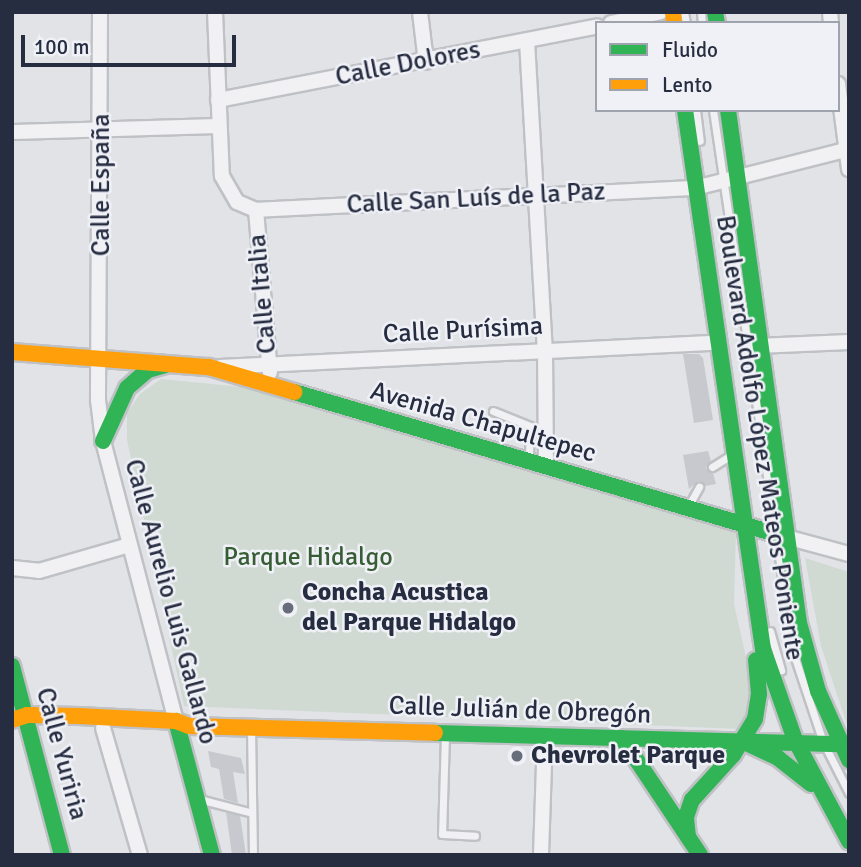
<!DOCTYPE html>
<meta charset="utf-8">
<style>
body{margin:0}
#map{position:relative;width:861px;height:867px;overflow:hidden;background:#e1e3e7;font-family:Signika,sans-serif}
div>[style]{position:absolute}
.green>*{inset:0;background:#d0dad2}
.building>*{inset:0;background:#c7c9ce}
.roads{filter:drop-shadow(2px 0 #bfc1c5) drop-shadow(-2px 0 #bfc1c5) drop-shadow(0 2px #bfc1c5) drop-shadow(0 -2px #bfc1c5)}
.lane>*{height:7px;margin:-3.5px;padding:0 3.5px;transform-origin:3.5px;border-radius:3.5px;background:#f1f1f3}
.street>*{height:14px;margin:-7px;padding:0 7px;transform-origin:7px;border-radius:7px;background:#f1f1f3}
.fast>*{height:16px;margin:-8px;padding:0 8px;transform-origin:8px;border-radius:8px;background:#30b455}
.slow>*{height:16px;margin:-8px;padding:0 8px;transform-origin:8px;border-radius:8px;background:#ff9f0a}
.dots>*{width:19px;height:19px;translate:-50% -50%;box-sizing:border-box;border:4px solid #eff1f7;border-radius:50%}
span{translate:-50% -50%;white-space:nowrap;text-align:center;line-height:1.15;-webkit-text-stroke:5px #eff1f7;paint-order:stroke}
.street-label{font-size:26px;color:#272d41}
.park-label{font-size:26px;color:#375d34}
.poi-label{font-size:26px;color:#272d41;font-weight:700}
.left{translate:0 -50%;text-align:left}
.frame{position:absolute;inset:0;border:14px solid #272d41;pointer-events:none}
.legend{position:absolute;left:595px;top:21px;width:245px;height:91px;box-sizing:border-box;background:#eff1f7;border:2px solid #9fa3ae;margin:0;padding:9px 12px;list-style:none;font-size:21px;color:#272d41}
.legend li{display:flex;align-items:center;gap:14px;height:35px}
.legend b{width:35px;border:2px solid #9fa3ae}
.scale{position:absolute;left:21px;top:35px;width:215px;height:32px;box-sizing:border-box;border:4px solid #272d41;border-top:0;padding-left:9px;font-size:21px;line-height:24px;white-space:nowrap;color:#272d41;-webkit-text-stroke:5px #eff1f7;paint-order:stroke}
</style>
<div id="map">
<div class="green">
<div style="clip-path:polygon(161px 379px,252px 388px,736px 530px,734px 604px,751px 679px,748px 712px,740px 729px,184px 706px,127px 440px,127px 413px,140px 394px)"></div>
<div style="clip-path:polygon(805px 558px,849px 572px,849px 731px,821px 646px)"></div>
</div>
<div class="building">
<div style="clip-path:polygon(683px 354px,699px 354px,703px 358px,713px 420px,694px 423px)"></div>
<div style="clip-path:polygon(708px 451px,711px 461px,706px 468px,713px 473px,716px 484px,705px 486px,698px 481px,689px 489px,683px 455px)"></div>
<div style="clip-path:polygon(208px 751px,241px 758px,245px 774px,233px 772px,238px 803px,224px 799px,219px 769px,211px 767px)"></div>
<div style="clip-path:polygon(226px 812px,240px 816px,246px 855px,232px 855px)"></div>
</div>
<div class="roads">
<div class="lane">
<div style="left:684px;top:12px;width:11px;rotate:80deg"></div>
<div style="left:701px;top:12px;width:11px;rotate:85deg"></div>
<div style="left:696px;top:110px;width:31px;rotate:83deg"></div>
<div style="left:713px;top:110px;width:548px;rotate:81.6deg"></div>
<div style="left:793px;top:652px;width:95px;rotate:71.6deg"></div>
<div style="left:823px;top:742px;width:57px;rotate:63deg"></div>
<div style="left:493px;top:411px;width:40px;rotate:22deg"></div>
<div style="left:530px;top:426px;width:34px;rotate:92deg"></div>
<div style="left:712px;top:467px;width:22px;rotate:-32deg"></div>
<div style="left:689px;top:505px;width:21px;rotate:-61deg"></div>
<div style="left:770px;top:631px;width:41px;rotate:74.2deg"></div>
<div style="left:251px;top:728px;width:127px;rotate:89.1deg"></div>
<div style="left:445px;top:735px;width:99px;rotate:91.7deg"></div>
<div style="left:442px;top:834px;width:33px;rotate:3deg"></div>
<div style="left:199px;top:799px;width:52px;rotate:14.6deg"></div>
</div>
<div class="street">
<div style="left:100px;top:12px;width:388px;rotate:90.3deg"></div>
<div style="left:98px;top:400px;width:41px;rotate:83deg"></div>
<div style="left:103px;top:441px;width:289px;rotate:75.4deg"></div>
<div style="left:215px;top:12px;width:164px;rotate:87.6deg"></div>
<div style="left:222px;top:176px;width:30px;rotate:60deg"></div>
<div style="left:237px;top:202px;width:21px;rotate:23deg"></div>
<div style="left:256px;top:210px;width:440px;rotate:-2.9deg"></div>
<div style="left:695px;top:188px;width:159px;rotate:-14.2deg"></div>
<div style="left:420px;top:12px;width:50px;rotate:83.2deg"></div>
<div style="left:830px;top:12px;width:11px;rotate:85deg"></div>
<div style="left:611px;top:23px;width:51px;rotate:-12.4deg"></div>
<div style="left:527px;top:41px;width:311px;rotate:86.7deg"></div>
<div style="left:545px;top:351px;width:115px;rotate:89.5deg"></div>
<div style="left:838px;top:84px;width:86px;rotate:82.6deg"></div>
<div style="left:218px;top:100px;width:386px;rotate:-11deg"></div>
<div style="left:12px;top:132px;width:207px;rotate:-1.7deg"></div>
<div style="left:256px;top:210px;width:163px;rotate:85.1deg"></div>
<div style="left:757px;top:346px;width:92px;rotate:-2.5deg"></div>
<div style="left:220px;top:367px;width:500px;rotate:-2.8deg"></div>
<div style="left:786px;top:537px;width:65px;rotate:15.1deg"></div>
<div style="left:12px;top:568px;width:27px;rotate:6deg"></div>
<div style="left:39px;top:571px;width:94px;rotate:-16.1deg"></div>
<div style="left:103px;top:728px;width:132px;rotate:73.8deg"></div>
<div style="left:541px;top:855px;width:118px;rotate:-88.1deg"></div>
</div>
<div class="fast">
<div style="left:715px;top:12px;width:11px;rotate:80deg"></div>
<div style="left:685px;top:110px;width:545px;rotate:81.77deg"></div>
<div style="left:763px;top:649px;width:96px;rotate:70.6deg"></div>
<div style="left:795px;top:740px;width:115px;rotate:61.9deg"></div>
<div style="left:728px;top:110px;width:518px;rotate:82.12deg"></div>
<div style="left:799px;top:623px;width:71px;rotate:74.4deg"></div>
<div style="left:818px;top:691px;width:76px;rotate:65.8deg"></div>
<div style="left:294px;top:392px;width:513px;rotate:16.42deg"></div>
<div style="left:103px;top:441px;width:58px;rotate:-65.6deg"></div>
<div style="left:127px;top:388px;width:28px;rotate:-41deg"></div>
<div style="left:148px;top:370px;width:18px;rotate:-16deg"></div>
<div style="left:12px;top:666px;width:196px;rotate:75.2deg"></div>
<div style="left:176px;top:721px;width:139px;rotate:75deg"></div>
<div style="left:435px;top:733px;width:406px;rotate:1.6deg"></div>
<div style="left:622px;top:738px;width:141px;rotate:56.3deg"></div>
<div style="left:742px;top:741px;width:40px;rotate:25deg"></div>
<div style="left:778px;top:758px;width:42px;rotate:38.2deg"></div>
<div style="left:688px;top:837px;width:20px;rotate:-96deg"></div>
<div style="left:686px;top:817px;width:18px;rotate:-71deg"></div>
<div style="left:692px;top:800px;width:61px;rotate:-47.7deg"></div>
<div style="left:733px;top:755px;width:42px;rotate:-58.6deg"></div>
<div style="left:755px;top:719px;width:25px;rotate:-81deg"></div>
<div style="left:759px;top:694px;width:34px;rotate:-95deg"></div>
</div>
<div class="slow">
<div style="left:673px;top:12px;width:11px;rotate:85deg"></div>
<div style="left:12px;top:352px;width:198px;rotate:4.4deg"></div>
<div style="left:209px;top:367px;width:89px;rotate:16.4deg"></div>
<div style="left:12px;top:720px;width:16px;rotate:-18deg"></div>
<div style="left:27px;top:715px;width:52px;rotate:1.1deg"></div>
<div style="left:79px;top:716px;width:97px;rotate:3deg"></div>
<div style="left:176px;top:721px;width:14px;rotate:21deg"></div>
<div style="left:189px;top:726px;width:246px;rotate:1.6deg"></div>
</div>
</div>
<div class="dots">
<div style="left:288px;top:608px;background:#686d7b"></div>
<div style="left:517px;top:756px;background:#686d7b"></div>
</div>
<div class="street-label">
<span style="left:408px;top:64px;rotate:-11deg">Calle Dolores</span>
<span style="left:102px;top:185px;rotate:-90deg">Calle España</span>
<span style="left:476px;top:199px;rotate:-3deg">Calle San Luís de la Paz</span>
<span style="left:263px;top:294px;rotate:-95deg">Calle Italia</span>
<span style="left:463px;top:331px;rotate:-3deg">Calle Purísima</span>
<span style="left:483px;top:423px;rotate:16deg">Avenida Chapultepec</span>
<span style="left:759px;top:438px;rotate:81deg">Boulevard Adolfo López Mateos Poniente</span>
<span style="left:170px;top:602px;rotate:75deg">Calle Aurelio Luis Gallardo</span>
<span style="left:520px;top:711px;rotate:2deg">Calle Julián de Obregón</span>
<span style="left:61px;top:754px;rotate:75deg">Calle Yuriria</span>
</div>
<div class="park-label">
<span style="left:308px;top:558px">Parque Hidalgo</span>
</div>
<div class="poi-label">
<span class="left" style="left:302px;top:608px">Concha Acustica<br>del Parque Hidalgo</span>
<span class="left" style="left:531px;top:756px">Chevrolet Parque</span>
</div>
<div class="frame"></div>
<ul class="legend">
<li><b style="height:9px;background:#30b455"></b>Fluido</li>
<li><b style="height:9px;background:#ff9f0a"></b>Lento</li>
</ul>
<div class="scale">100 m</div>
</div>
